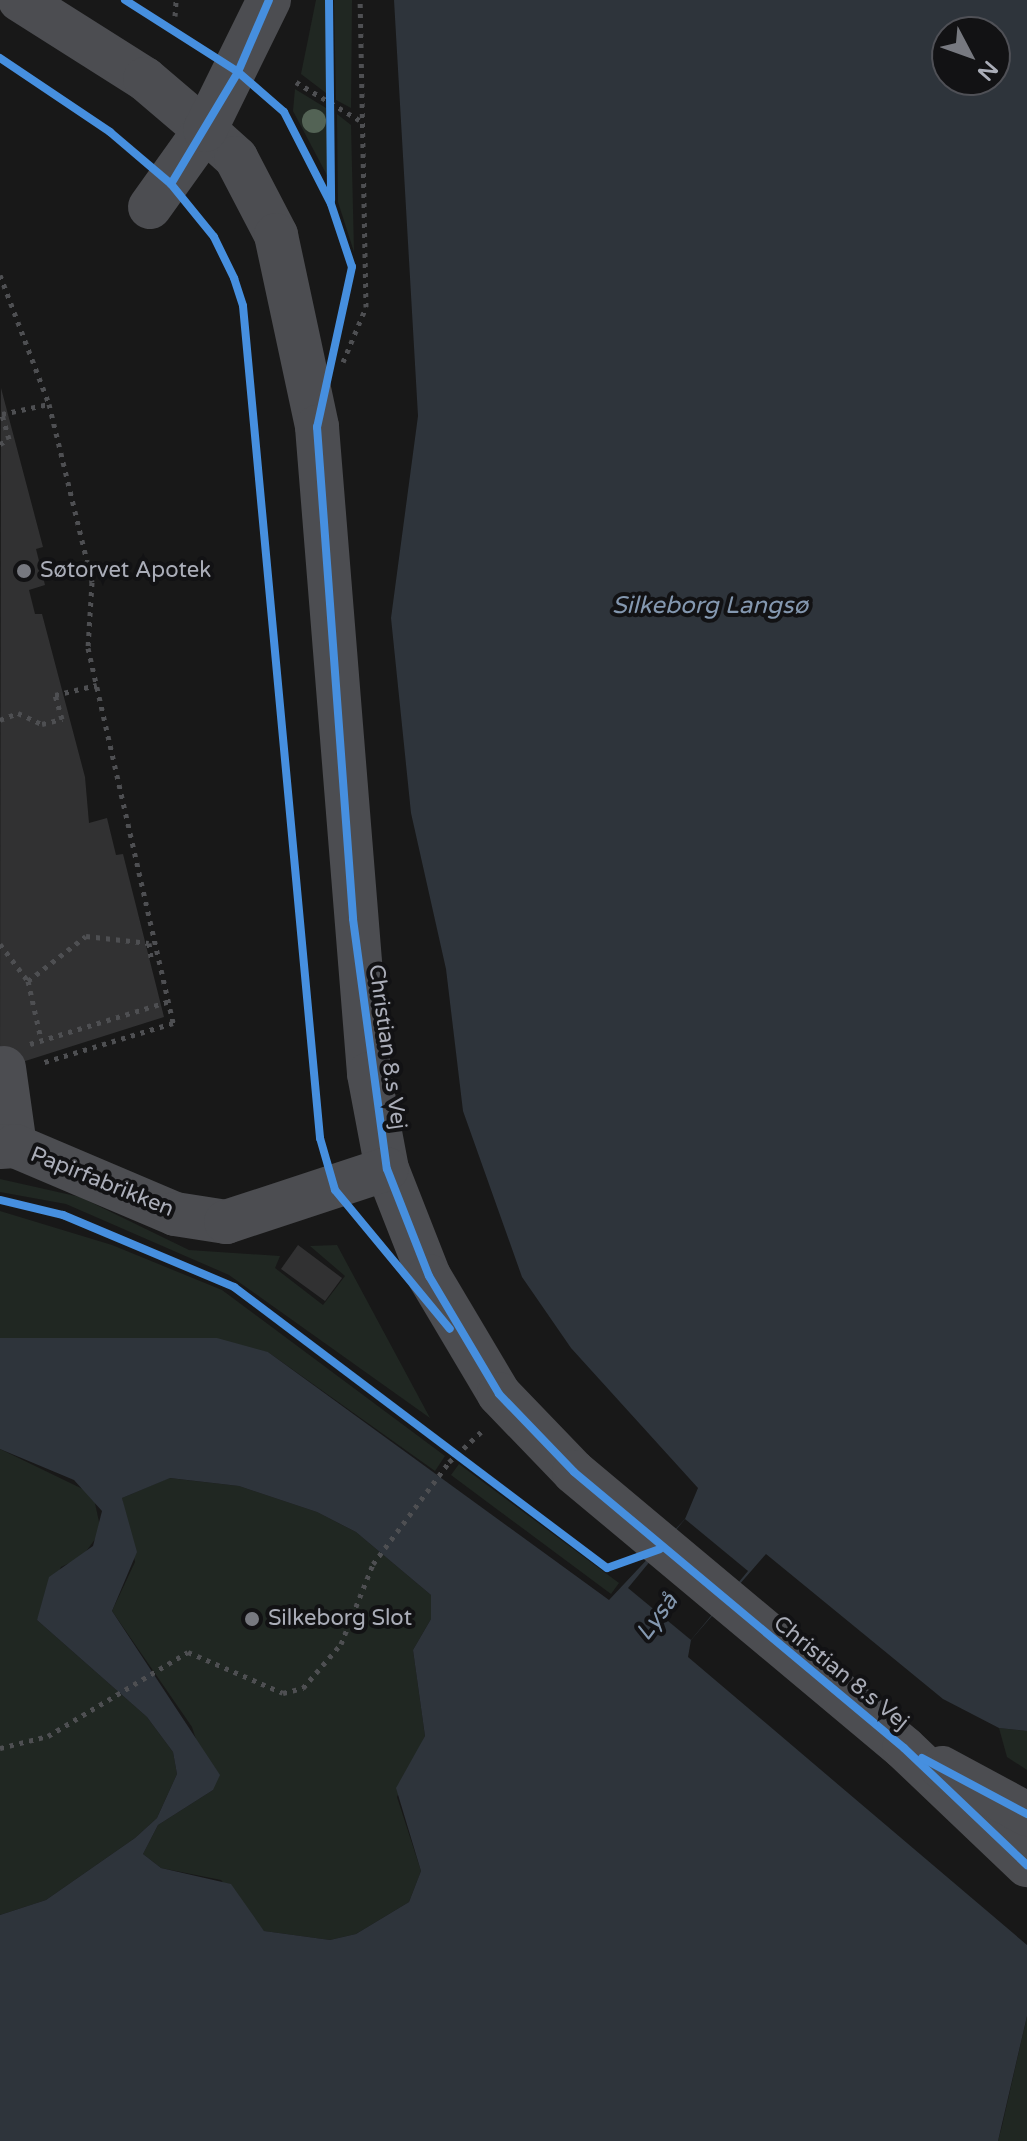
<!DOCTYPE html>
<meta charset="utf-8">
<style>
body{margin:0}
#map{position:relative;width:1027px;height:2141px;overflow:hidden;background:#181818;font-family:"Varela Round",sans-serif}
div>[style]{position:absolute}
.green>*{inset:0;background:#202722}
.water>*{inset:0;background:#2e343b}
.pier>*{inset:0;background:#181818}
.building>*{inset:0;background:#313132}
.path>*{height:5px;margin-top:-2.5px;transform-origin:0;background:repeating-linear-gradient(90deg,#4e4f52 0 4px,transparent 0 10px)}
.minor>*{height:44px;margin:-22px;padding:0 22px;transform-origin:22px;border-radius:22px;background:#4c4d51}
.cycleway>*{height:8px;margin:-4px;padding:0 4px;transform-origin:4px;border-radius:4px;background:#468fdf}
.trees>*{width:24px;height:24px;margin:-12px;border-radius:50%;background:#536355}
.dots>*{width:22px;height:22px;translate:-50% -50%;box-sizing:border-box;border:4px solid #121214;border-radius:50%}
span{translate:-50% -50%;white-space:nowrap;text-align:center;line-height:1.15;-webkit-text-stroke:8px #121214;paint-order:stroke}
.poi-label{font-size:22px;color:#aaadb8}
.left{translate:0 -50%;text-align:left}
.street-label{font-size:22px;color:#aaadb8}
.water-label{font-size:24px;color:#8498b0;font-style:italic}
.north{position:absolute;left:931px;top:16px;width:80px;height:80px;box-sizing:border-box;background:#121214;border:2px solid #4f5056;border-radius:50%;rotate:131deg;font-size:22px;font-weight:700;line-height:32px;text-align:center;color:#aaadb8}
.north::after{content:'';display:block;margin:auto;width:28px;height:36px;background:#777980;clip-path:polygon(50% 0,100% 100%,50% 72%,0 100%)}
</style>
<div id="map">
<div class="green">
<div style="clip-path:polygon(316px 0,326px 0,326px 93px,301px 74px)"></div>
<div style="clip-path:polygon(334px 0,352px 0,351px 108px,336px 100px)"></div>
<div style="clip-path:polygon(295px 89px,326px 108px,329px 179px,293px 111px)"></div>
<div style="clip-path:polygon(337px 114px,351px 125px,354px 252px,338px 202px)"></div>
<div style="clip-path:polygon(0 1179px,80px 1197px,189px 1250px,280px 1256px,275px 1268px,323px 1305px,345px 1276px,310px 1246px,337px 1245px,430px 1418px,229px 1275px,66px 1204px,0 1192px)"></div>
<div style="clip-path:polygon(0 1211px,112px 1245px,222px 1290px,445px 1456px,435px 1471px,268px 1352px,0 1338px)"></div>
<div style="clip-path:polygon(0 1449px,93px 1494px,101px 1531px,82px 1557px,61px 1567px,37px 1620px,147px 1717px,173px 1752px,177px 1774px,157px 1818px,135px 1838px,46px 1900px,0 1915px)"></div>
<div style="clip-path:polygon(459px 1464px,619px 1583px,611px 1594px,451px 1475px)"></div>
<div style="clip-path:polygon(169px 1478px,239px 1486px,317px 1512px,356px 1532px,431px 1595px,431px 1619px,413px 1650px,425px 1736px,397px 1797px,421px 1871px,409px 1902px,356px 1934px,330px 1940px,264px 1931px,221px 1880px,161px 1868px,143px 1854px,158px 1825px,213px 1790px,192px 1727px,112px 1611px,135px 1562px,122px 1498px)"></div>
<div style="clip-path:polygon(999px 1728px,1027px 1731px,1027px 1770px,1007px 1757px)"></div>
<div style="clip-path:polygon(1027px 2016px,1027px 2141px,998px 2141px,1002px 2126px)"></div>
</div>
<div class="water">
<div style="clip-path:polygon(evenodd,394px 0,1027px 0,1027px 1731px,999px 1728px,943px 1699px,766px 1554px,691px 1640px,688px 1657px,1027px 1945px,1027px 2016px,998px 2141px,0 2141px,0 1915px,46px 1900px,135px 1838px,157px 1818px,177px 1774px,173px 1752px,147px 1717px,37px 1620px,49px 1577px,93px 1546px,102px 1511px,74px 1480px,0 1449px,0 1338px,217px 1338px,268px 1352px,609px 1600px,685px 1519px,698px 1488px,571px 1348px,522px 1277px,463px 1111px,446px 969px,411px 813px,391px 618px,418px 416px,394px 0,947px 32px,995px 32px,995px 80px,947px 80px,947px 32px,394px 0,170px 1478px,239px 1486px,317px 1512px,356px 1532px,431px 1595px,431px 1619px,413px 1650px,425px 1736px,396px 1788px,421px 1871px,409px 1902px,356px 1934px,330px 1940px,264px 1931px,231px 1884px,161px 1868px,143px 1854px,158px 1825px,213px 1790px,220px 1775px,112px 1611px,137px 1552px,122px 1498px,170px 1478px)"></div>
</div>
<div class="pier">
<div style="clip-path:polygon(685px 1519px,748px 1571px,691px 1640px,628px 1588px)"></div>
</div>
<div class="building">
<div style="clip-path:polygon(1px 388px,43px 547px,36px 549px,45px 585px,29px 590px,35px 614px,42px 614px,85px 777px,89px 823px,107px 818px,116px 855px,123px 854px,164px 1017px,0 1069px)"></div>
<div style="clip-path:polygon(298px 1245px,342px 1278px,325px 1301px,281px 1269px)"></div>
</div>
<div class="path">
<div style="left:175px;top:16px;width:16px;rotate:-86deg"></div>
<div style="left:296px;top:82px;width:74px;rotate:31.1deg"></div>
<div style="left:0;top:275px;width:138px;rotate:69.2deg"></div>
<div style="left:49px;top:404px;width:183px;rotate:76.4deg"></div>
<div style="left:92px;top:582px;width:66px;rotate:93.5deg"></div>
<div style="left:88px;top:648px;width:385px;rotate:77.2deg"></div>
<div style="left:173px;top:1023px;width:138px;rotate:163.1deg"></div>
<div style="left:343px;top:362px;width:60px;rotate:-67.3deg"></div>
<div style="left:366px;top:307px;width:307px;rotate:-91.1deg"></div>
<div style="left:0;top:444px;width:10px;rotate:-29deg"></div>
<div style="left:9px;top:439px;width:26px;rotate:-106deg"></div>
<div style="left:2px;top:414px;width:48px;rotate:-12deg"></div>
<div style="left:0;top:720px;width:19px;rotate:-21deg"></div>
<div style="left:18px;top:713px;width:26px;rotate:25deg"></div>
<div style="left:42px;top:724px;width:21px;rotate:-14deg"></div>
<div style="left:62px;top:719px;width:25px;rotate:-106deg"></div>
<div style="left:55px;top:695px;width:43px;rotate:-13.4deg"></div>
<div style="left:0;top:944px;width:46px;rotate:52.9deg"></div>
<div style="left:28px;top:981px;width:59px;rotate:77.4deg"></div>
<div style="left:28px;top:981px;width:73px;rotate:-37.8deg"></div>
<div style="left:86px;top:936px;width:63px;rotate:6.3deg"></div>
<div style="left:149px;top:943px;width:15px;rotate:82deg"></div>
<div style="left:30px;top:1044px;width:146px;rotate:-17.1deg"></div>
<div style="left:0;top:1748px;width:49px;rotate:-14deg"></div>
<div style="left:48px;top:1736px;width:163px;rotate:-31deg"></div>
<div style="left:188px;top:1652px;width:103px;rotate:23.3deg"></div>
<div style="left:283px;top:1693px;width:21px;rotate:-14deg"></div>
<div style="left:303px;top:1688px;width:58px;rotate:-49.2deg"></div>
<div style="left:341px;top:1644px;width:86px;rotate:-68.2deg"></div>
<div style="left:373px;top:1564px;width:127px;rotate:-53.3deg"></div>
<div style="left:449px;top:1462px;width:45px;rotate:-43.2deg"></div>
</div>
<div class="minor">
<div style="left:20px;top:0;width:148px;rotate:32.3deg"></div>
<div style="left:145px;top:79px;width:79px;rotate:40.4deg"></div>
<div style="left:205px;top:130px;width:42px;rotate:42.1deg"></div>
<div style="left:236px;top:158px;width:87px;rotate:62.5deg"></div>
<div style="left:276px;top:235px;width:196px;rotate:77.9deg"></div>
<div style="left:317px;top:427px;width:649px;rotate:85.4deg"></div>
<div style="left:369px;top:1074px;width:97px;rotate:79.3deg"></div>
<div style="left:387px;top:1169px;width:115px;rotate:68.6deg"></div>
<div style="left:429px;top:1276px;width:137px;rotate:59.3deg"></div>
<div style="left:499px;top:1394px;width:108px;rotate:46.1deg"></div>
<div style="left:574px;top:1472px;width:430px;rotate:39.9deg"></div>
<div style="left:904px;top:1748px;width:170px;rotate:43.6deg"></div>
<div style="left:150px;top:207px;width:95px;rotate:-54.5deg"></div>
<div style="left:205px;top:130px;width:145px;rotate:-63.8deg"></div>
<div style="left:4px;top:1068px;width:79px;rotate:82deg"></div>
<div style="left:0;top:1147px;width:15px;rotate:-4deg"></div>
<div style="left:15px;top:1146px;width:174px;rotate:23deg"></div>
<div style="left:175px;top:1214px;width:52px;rotate:8.9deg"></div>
<div style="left:226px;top:1222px;width:169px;rotate:-18.2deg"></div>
<div style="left:942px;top:1768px;width:97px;rotate:28.4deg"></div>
</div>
<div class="cycleway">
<div style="left:125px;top:0;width:134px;rotate:32.5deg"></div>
<div style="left:238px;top:72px;width:61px;rotate:41deg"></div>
<div style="left:284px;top:112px;width:103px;rotate:62.9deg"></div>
<div style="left:331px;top:204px;width:66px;rotate:71.6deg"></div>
<div style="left:352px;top:267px;width:164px;rotate:102.3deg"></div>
<div style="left:317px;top:427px;width:493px;rotate:85.8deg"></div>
<div style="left:353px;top:919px;width:252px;rotate:82.3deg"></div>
<div style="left:387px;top:1169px;width:115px;rotate:68.6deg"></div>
<div style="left:429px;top:1276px;width:137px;rotate:59.3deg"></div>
<div style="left:499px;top:1394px;width:108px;rotate:46.1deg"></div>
<div style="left:574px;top:1472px;width:430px;rotate:39.9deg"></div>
<div style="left:904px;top:1748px;width:170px;rotate:43.6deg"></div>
<div style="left:329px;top:0;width:200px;rotate:89.4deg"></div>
<div style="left:0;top:58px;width:133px;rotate:33.9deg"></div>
<div style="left:110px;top:132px;width:80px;rotate:40.4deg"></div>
<div style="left:171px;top:184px;width:68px;rotate:50.9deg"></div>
<div style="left:214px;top:237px;width:46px;rotate:64deg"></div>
<div style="left:234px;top:278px;width:29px;rotate:72deg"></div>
<div style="left:243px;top:306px;width:836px;rotate:84.71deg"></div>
<div style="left:320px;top:1138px;width:54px;rotate:73.9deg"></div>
<div style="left:335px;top:1190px;width:180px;rotate:50.4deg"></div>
<div style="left:171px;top:184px;width:131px;rotate:-59.1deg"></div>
<div style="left:238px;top:72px;width:78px;rotate:-66.7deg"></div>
<div style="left:0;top:1200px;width:65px;rotate:13.4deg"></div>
<div style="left:63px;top:1215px;width:186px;rotate:22.8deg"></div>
<div style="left:234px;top:1287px;width:467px;rotate:37deg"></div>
<div style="left:607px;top:1568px;width:56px;rotate:-19.7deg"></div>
<div style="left:922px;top:1758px;width:119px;rotate:28.1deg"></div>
</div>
<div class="trees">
<div style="left:314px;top:121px"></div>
</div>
<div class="dots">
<div style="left:24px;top:571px;background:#777980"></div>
<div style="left:252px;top:1619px;background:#777980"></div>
</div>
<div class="poi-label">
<span class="left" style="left:40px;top:571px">Søtorvet Apotek</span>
<span class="left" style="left:268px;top:1619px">Silkeborg Slot</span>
</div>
<div class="street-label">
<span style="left:387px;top:1047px;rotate:82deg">Christian 8.s Vej</span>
<span style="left:102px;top:1182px;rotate:22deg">Papirfabrikken</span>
<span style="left:841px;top:1673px;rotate:39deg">Christian 8.s Vej</span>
</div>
<div class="water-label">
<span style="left:710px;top:606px">Silkeborg Langsø</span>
<span style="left:657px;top:1617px;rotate:-53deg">Lyså</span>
</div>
<div class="north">N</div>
</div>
